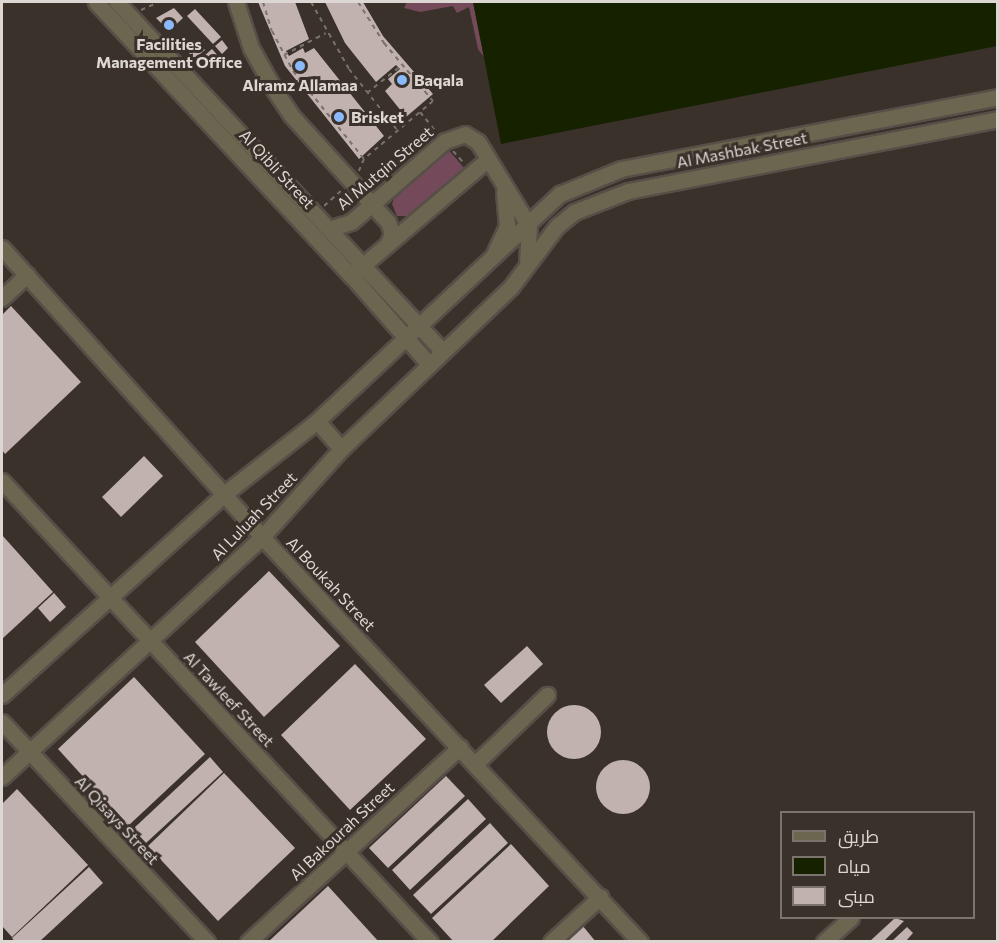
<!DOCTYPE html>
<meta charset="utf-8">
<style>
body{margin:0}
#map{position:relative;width:999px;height:943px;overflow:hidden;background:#3a312a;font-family:Commissioner,Cairo,sans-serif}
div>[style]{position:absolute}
.green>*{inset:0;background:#744a5a}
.water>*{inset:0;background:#162100}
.building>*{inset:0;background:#c1b2b0}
.round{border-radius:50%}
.path>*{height:2px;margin-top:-1px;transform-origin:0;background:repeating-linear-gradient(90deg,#79716b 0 4.5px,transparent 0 9px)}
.roads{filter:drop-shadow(2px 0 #574f48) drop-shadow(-2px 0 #574f48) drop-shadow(0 2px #574f48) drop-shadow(0 -2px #574f48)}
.minor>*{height:15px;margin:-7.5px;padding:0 7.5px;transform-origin:7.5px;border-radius:7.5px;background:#6c6651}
.dots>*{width:16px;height:16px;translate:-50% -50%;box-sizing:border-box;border:3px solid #3a312a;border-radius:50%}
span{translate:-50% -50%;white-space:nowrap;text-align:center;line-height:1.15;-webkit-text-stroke:6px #3a312a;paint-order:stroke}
.poi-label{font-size:16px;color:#ddd7d3;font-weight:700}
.left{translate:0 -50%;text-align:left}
.street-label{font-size:16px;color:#ddd7d3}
.frame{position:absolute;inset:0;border:3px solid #ddd7d3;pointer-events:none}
.legend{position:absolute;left:780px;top:811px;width:195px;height:108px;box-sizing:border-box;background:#3a312a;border:2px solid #7b736e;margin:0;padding:8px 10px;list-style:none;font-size:18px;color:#ddd7d3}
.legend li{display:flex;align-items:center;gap:12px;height:30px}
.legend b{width:30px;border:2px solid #7b736e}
</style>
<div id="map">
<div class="green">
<div style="clip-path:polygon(407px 2px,473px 2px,484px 57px,478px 49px,469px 7px,457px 13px,453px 6px,420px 12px,404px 8px)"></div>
<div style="clip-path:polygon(445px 146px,465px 169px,412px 216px,397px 216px,392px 204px,396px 195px,412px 182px,413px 173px)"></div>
</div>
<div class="water">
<div style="clip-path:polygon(473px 2px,997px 2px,997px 46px,501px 144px)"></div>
</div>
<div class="building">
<div style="clip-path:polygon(258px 2px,295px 2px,309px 39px,286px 51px,289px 56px,303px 48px,305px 53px,314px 48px,384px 136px,359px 159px,285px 66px)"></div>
<div style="clip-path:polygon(325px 2px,363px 2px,383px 36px,433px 94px,406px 117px,385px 91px,392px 84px,388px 79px,400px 69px,396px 65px,376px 82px,345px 43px)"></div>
<div style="clip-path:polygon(174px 8px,183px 18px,169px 31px,156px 18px)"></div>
<div style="clip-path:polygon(195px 9px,221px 37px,213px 44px,187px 16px)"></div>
<div style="clip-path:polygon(222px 40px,228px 48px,222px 54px,215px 46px)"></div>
<div style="clip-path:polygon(199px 43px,205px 50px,194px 59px,189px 53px)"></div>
<div style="clip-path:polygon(212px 49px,219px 57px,212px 64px,204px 56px)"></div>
<div style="clip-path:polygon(11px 306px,81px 382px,5px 454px,2px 450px,2px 315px)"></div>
<div style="clip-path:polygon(144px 456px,163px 476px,121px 517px,102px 497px)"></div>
<div style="clip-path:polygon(2px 535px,53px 592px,2px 639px)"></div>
<div style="clip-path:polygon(269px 571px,340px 646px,264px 717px,195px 642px)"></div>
<div style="clip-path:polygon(54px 593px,66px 607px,50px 622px,38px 608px)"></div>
<div style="clip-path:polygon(527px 646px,543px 664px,501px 703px,484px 685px)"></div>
<div style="clip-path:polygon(355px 664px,426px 739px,350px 810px,281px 735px)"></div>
<div style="clip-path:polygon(134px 677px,205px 754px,128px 826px,58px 749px)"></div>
<div class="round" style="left:547px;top:705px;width:54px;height:54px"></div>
<div style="clip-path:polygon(210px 757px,223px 772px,146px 843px,133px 829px)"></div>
<div class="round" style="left:596px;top:760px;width:54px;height:54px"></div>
<div style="clip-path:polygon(224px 773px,295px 848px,218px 921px,148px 846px)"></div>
<div style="clip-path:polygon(446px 776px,465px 796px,388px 868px,369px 848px)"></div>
<div style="clip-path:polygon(17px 789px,88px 865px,12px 937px,2px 926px,2px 804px)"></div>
<div style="clip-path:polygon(468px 799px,486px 819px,410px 890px,392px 870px)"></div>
<div style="clip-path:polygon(490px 823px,508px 843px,431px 914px,413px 895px)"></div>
<div style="clip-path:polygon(511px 844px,549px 886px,491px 942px,454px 942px,432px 918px)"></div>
<div style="clip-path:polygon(89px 867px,103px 883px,39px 942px,15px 942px,12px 938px)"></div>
<div style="clip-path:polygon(328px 886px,379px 942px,268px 942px)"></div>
<div style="clip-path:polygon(895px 918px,904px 921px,883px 942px,869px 942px)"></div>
<div style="clip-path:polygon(582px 925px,596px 942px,564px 942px)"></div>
<div style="clip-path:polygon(907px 927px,913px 933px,905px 942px,891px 942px)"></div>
</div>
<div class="path">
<div style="left:263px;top:2px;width:30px;rotate:73deg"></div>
<div style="left:272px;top:31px;width:45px;rotate:62.3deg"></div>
<div style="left:293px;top:71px;width:113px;rotate:51.1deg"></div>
<div style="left:311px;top:2px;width:77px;rotate:60.4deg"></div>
<div style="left:349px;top:69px;width:79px;rotate:51.7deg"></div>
<div style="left:358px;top:2px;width:49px;rotate:57.6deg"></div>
<div style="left:384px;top:43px;width:76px;rotate:49.8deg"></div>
<div style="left:433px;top:101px;width:90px;rotate:140deg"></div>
<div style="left:364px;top:159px;width:13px;rotate:113deg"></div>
<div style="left:141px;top:10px;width:20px;rotate:-24deg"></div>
<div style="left:284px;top:55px;width:47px;rotate:-27.6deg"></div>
<div style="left:367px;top:93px;width:45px;rotate:-38.7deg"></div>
<div style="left:420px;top:112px;width:27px;rotate:51deg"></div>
<div style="left:453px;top:151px;width:15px;rotate:48deg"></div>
<div style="left:324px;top:206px;width:24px;rotate:-42deg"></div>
</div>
<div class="roads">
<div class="minor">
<div style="left:96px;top:2px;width:374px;rotate:47deg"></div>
<div style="left:351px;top:275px;width:118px;rotate:48.8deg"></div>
<div style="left:117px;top:2px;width:478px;rotate:47deg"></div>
<div style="left:236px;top:2px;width:48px;rotate:71.9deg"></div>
<div style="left:251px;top:48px;width:49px;rotate:60.8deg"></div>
<div style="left:275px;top:91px;width:29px;rotate:56deg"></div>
<div style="left:291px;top:115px;width:144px;rotate:47.8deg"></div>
<div style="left:388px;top:222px;width:12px;rotate:70deg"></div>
<div style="left:392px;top:233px;width:11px;rotate:112deg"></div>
<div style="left:329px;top:229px;width:23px;rotate:-18deg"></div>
<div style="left:351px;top:222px;width:124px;rotate:-40.8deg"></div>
<div style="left:445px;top:141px;width:21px;rotate:-19deg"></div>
<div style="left:465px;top:134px;width:15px;rotate:32deg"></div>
<div style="left:478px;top:142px;width:98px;rotate:58.7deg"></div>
<div style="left:529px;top:226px;width:35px;rotate:93deg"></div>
<div style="left:2px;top:248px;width:389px;rotate:48deg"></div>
<div style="left:262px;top:537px;width:554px;rotate:46.97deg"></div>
<div style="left:495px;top:252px;width:29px;rotate:-65deg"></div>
<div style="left:507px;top:226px;width:34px;rotate:-95deg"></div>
<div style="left:356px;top:271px;width:173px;rotate:-40.3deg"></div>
<div style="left:2px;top:298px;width:34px;rotate:-43deg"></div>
<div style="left:317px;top:421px;width:37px;rotate:49deg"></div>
<div style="left:2px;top:481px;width:629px;rotate:47.13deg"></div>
<div style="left:2px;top:695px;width:298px;rotate:-42.1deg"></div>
<div style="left:223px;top:495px;width:120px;rotate:-38.2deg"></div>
<div style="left:317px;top:421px;width:333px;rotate:-43.1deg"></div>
<div style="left:560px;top:194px;width:66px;rotate:-22.3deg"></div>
<div style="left:621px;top:169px;width:384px;rotate:-10.8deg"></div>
<div style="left:2px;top:722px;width:301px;rotate:47deg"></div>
<div style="left:475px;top:764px;width:100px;rotate:-43.8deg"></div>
<div style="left:2px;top:777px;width:354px;rotate:-42.7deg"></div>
<div style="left:262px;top:537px;width:118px;rotate:-48.1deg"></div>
<div style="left:341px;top:449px;width:235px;rotate:-43.6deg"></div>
<div style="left:511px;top:287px;width:76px;rotate:-53deg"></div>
<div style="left:557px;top:226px;width:22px;rotate:-39deg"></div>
<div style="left:574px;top:212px;width:58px;rotate:-21.3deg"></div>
<div style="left:628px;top:191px;width:377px;rotate:-11deg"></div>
<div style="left:248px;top:942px;width:288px;rotate:-42.6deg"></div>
<div style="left:551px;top:942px;width:67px;rotate:-42.6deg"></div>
<div style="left:824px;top:942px;width:36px;rotate:-42deg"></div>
</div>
</div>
<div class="dots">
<div style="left:169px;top:25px;background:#8abafc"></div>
<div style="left:300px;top:66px;background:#8abafc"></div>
<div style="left:402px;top:80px;background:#8abafc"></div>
<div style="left:339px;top:117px;background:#8abafc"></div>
</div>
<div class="poi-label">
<span style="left:169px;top:53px">Facilities<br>Management Office</span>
<span class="left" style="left:414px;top:80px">Baqala</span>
<span style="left:300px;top:85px">Alramz Allamaa</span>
<span class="left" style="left:351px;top:117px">Brisket</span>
</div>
<div class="street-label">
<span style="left:742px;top:150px;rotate:-11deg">Al Mashbak Street</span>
<span style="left:385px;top:168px;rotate:-40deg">Al Mutqin Street</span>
<span style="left:277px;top:169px;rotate:47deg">Al Qibli Street</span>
<span style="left:254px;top:516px;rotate:-46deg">Al Luluah Street</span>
<span style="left:331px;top:584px;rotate:47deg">Al Boukah Street</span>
<span style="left:229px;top:699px;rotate:47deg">Al Tawleef Street</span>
<span style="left:117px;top:820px;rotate:47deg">Al Qisays Street</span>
<span style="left:342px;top:831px;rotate:-43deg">Al Bakourah Street</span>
</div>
<div class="frame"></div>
<ul class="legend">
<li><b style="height:8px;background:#6c6651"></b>طريق</li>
<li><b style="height:16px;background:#162100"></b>مياه</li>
<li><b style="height:16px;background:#c1b2b0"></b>مبنى</li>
</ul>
</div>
